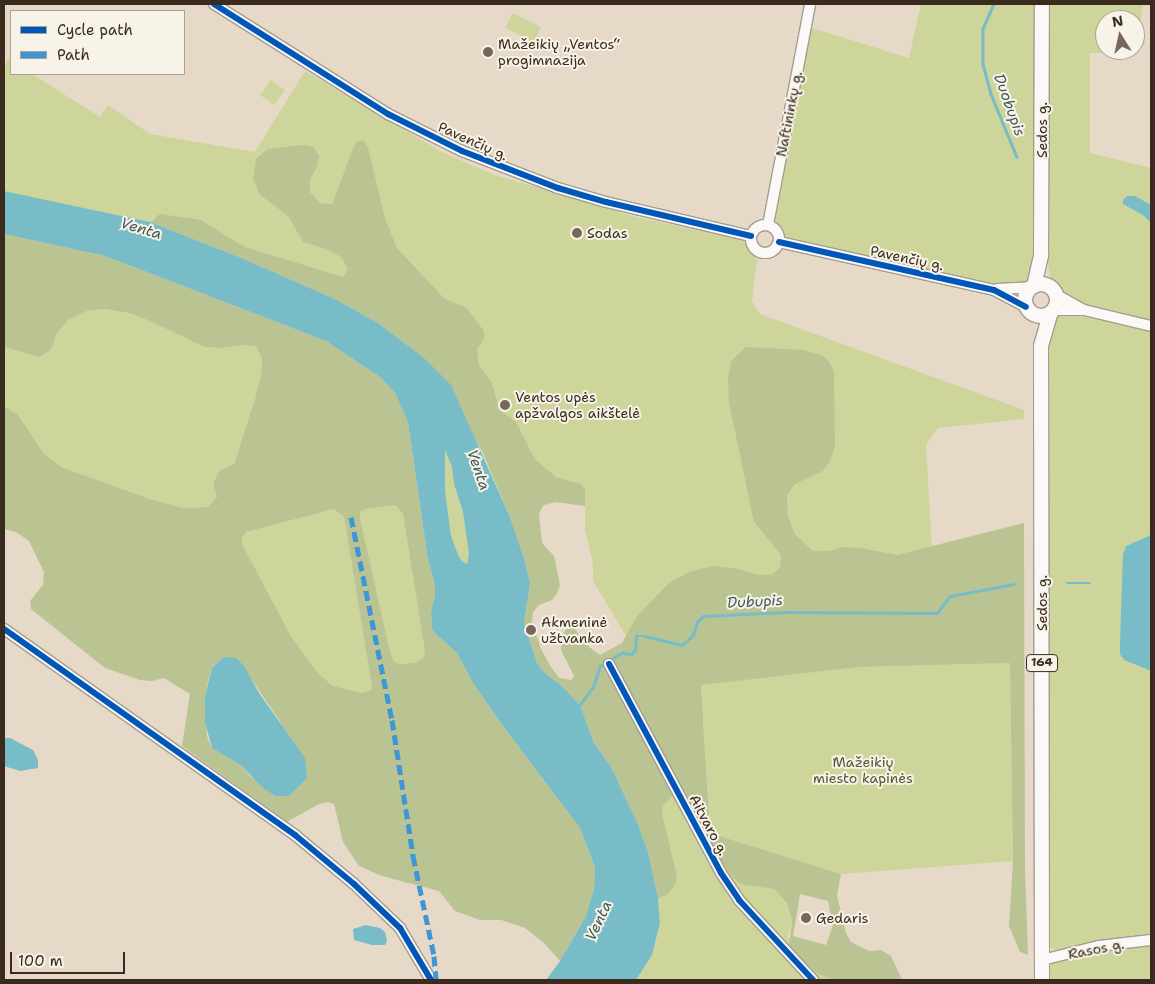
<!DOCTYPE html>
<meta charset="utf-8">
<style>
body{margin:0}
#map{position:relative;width:1155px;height:984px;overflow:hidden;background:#e6d9c8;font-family:"Shantell Sans",sans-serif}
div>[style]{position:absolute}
.green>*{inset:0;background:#ced59a}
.forest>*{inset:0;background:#b9c492}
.water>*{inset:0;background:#78bcc7}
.stream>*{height:2.5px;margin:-1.25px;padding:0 1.25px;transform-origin:1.25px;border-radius:1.25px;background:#78bcc7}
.roads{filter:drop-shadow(1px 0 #a59b8f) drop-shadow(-1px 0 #a59b8f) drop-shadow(0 1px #a59b8f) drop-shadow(0 -1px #a59b8f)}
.minor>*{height:10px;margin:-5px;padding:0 5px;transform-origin:5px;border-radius:5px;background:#fbf9f7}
.minor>.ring{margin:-5px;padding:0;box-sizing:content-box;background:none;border:10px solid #fbf9f7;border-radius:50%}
.major>*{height:14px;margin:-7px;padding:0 7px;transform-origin:7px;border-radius:7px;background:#fbf9f7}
.major>.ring{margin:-7px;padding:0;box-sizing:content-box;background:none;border:14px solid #fbf9f7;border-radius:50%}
.quiet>*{height:5px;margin-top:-2.5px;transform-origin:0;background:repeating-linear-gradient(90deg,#3e96d5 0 10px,transparent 0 15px)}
.cycleway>*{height:6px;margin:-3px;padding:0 3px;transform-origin:3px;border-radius:3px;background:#0057b8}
.dots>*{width:14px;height:14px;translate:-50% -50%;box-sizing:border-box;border:2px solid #f7f3e8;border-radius:50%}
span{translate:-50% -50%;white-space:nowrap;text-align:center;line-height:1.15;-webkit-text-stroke:4px #f7f3e8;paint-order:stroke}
.shield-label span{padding:1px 4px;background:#f7f3e8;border:1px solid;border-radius:4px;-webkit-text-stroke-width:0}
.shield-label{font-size:12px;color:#3b2a1e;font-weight:700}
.poi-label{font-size:14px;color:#3b2a1e}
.left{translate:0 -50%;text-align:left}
.street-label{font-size:14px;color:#3b2a1e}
.park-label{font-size:14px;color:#5b5434}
.water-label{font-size:15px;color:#405959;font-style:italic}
.frame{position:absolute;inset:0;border:5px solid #3b2a1e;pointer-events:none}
.legend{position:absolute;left:10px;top:10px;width:175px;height:65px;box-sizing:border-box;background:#f7f3e8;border:1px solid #aca397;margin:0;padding:6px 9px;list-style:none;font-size:15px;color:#3b2a1e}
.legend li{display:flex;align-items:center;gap:10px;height:25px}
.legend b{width:25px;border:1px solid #aca397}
.north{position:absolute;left:1095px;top:10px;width:50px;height:50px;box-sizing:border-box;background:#f7f3e8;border:1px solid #aca397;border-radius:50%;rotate:350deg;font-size:14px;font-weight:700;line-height:20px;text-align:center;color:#3b2a1e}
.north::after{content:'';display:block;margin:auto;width:18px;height:22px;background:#77675a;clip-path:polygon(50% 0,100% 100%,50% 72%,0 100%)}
.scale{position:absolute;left:10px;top:952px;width:115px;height:22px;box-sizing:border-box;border:2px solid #3b2a1e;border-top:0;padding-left:6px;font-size:15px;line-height:18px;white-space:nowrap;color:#3b2a1e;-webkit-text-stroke:4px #f7f3e8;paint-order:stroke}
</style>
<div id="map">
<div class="green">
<div style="clip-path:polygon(921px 4px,1036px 4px,1035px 268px,1030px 282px,1014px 286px,961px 278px,786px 237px,774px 224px,773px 216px,809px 27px,909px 58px)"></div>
<div style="clip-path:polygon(evenodd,1047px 4px,1143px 4px,1136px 52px,1090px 53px,1090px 153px,1151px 168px,1151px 320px,1084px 305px,1064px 296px,1050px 278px,1046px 249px,1047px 4px,1105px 20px,1135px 20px,1135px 50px,1105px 50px,1105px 20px)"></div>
<div style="clip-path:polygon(513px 13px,541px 27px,534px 42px,505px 28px)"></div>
<div style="clip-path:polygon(8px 58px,11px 61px,11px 74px,32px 74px,100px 117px,108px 105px,150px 134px,255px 152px,305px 71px,442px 152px,492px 174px,636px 217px,743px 240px,757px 260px,752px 301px,760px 314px,1024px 410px,1024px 419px,938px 428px,926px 445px,932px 548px,897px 555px,862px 548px,844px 547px,828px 551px,813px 552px,795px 534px,788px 517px,787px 496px,795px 484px,834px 372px,830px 362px,822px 355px,754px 522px,781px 555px,780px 567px,773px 574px,760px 575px,739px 569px,653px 601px,637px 616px,626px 636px,593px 581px,593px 564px,585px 530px,585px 490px,580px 484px,556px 477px,535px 459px,516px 422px,500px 410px,491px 381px,479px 365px,477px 349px,484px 340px,484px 331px,467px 308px,444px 298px,397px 248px,385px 218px,368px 147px,353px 148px,332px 204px,320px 203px,310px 192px,310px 180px,317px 167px,261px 153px,256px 158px,253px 179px,260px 195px,288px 216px,303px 242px,323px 248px,341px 257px,348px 269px,343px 277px,329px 274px,245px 247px,201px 220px,154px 217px,150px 222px,4px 191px,4px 70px)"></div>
<div style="clip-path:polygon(271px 80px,285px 90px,274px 105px,260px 95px)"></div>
<div style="clip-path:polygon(105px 309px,129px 313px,150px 321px,204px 347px,220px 348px,243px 345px,256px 346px,262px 359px,261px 375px,255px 399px,234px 464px,219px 471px,213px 484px,217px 497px,208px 507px,183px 508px,150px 499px,61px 467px,44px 454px,18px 415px,4px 406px,4px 347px,41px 357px,51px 350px,57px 333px,68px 320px,87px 311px)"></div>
<div style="clip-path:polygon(1058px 314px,1074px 314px,1151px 332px,1151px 535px,1126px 546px,1123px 554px,1130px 663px,1151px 671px,1151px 936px,1058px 951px,1050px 948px,1048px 940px,1047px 527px,1047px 332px,1054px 316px)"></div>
<div style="clip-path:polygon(445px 448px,452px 467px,454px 484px,463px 512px,469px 554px,467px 564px,463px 562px,459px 557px,451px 536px,445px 490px)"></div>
<div style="clip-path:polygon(395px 505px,403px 514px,425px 652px,424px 659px,414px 663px,399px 664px,394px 662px,390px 652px,360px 518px,361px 511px,365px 509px)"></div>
<div style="clip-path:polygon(334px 509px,344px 517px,372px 687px,371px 690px,363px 693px,333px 686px,319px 674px,292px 638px,242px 544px,242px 538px,246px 532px)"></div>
<div style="clip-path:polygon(1010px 663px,1013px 861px,841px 874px,710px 833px,701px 684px,859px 667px)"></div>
<div style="clip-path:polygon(672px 796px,686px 796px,690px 799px,716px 853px,757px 886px,774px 889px,782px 896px,787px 903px,792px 921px,788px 937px,817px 973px,833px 980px,636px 980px,652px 955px,660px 923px,658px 898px,667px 895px,677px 876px,662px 813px,663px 806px)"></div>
<div style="clip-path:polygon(1151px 944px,1151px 980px,1048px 980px,1048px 970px,1051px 964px,1057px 960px,1096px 950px)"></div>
</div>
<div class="forest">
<div style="clip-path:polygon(evenodd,363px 140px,368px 147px,385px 218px,397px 248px,444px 298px,467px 308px,484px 331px,484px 340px,477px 349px,479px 365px,491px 381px,500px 410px,516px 422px,535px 459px,556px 477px,581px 484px,585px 490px,585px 506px,555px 502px,544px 505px,539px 513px,542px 543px,554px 556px,560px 585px,557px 594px,552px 600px,539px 605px,533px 612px,532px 621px,541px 649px,551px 667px,559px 678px,571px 680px,574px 676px,561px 650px,562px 636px,566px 629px,574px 628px,589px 647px,600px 655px,622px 643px,637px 616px,669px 583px,689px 572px,713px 566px,739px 569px,760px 575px,773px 574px,780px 567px,781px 555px,754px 522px,729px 403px,728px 378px,731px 361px,746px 347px,803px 350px,822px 355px,830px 362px,834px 372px,835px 447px,830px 461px,823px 471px,795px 484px,787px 496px,788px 517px,795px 534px,813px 551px,828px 551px,844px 547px,862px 548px,897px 555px,1024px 523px,1025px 871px,1028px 955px,1020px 952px,1009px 926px,1013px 861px,1010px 663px,859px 667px,701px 685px,710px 833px,841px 874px,837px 895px,846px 933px,851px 942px,869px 951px,881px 950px,891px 956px,902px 980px,833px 980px,817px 973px,792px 951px,789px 944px,792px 921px,787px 903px,774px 889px,745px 885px,738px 882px,731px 875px,716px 853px,686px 796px,672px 796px,663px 806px,662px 813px,677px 876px,675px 885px,667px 895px,658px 898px,648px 852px,637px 822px,611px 767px,594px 743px,580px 705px,563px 687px,544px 672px,537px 663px,524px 623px,530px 584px,525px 561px,510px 517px,482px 451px,423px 357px,378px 323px,335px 299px,239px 257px,150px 222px,160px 214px,201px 220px,245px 247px,343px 277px,348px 269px,341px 257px,323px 248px,303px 242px,288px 216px,260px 195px,253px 179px,256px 158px,268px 149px,302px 145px,313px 147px,319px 156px,317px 167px,310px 180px,310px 192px,320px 203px,332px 204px,353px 148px,357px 142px,363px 140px,800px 894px,828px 901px,833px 925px,826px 945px,793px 936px,800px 894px)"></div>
<div style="clip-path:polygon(evenodd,4px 234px,105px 256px,326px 341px,380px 377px,395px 393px,408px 422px,428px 560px,435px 585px,435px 595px,431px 621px,436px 634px,457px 653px,473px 683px,503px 726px,580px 828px,595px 867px,594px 889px,586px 916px,560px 961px,544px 943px,525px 928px,501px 920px,480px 920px,455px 911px,439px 891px,382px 876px,359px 866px,343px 842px,334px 804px,328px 802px,319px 804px,287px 822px,182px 746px,190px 694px,164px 678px,152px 681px,140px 680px,105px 668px,31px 609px,30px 601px,43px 585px,44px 572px,29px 541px,16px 532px,4px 529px,4px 406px,18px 415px,44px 454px,61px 467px,150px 499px,183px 508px,208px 507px,217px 497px,213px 484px,219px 471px,234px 464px,255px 399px,261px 375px,262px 359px,256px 346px,243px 345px,220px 348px,204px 347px,150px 321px,129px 313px,105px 309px,87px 311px,68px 320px,57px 333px,51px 350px,40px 357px,4px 347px,4px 234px,395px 505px,403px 514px,425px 652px,423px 659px,414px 663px,399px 664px,394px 662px,390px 652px,360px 518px,361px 511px,365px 509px,395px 505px,4px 234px,334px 509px,344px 517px,372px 687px,371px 690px,363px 693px,333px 686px,319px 674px,292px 638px,242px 544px,242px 538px,246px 532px,334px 509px,4px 234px,224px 657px,252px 680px,281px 723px,252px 778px,242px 766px,212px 748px,207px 736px,205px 697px,208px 681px,212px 666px,224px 657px)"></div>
</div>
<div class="water">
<div style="clip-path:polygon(evenodd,4px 191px,150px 222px,239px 257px,335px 299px,378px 323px,423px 357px,451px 385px,510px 517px,525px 561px,530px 584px,524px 623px,537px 663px,544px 672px,563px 687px,580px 705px,594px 743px,611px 767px,637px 822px,648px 852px,658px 898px,660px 923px,652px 955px,636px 980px,546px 980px,560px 961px,586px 916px,594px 889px,595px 867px,580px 828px,503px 726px,473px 683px,457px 653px,436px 634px,432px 628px,431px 613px,435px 595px,435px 585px,428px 560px,408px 422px,395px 393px,380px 377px,326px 341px,105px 256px,4px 234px,4px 191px,445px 450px,452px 467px,454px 484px,463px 512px,469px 554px,467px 564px,463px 562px,459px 557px,451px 536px,445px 490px,445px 450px)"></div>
<div style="clip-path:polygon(1127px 196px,1135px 196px,1151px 205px,1151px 223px,1143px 215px,1123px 204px,1123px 200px)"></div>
<div style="clip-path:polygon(1151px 535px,1151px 671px,1124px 660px,1120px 654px,1120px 644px,1123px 554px,1126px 546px)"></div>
<div style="clip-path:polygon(224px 657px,236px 658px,244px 666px,259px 693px,305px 758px,307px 778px,289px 796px,276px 796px,264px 789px,242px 766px,212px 748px,205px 722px,205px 697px,212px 667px)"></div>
<div style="clip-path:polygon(4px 738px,10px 738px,33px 750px,38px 760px,38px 768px,20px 771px,4px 766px)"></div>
<div style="clip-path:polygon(366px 925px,380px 928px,385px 932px,387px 941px,385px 945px,372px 945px,354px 940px,353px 929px)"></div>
</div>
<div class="stream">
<div style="left:994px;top:4px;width:27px;rotate:114deg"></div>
<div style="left:983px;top:29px;width:35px;rotate:90deg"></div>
<div style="left:983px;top:64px;width:31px;rotate:75deg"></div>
<div style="left:991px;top:94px;width:68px;rotate:67.6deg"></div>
<div style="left:1067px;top:583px;width:23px"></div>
<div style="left:578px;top:707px;width:25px;rotate:-53deg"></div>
<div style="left:593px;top:687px;width:22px;rotate:-72deg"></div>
<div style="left:600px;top:666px;width:26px;rotate:-31deg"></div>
<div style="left:622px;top:653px;width:9px;rotate:6deg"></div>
<div style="left:631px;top:654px;width:6px;rotate:-45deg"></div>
<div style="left:635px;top:650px;width:14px;rotate:-86deg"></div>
<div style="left:636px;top:636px;width:9px"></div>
<div style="left:645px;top:636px;width:38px;rotate:14deg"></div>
<div style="left:682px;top:645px;width:15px;rotate:-42deg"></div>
<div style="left:693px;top:635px;width:14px;rotate:-73deg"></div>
<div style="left:697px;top:622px;width:8px;rotate:-45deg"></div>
<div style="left:703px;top:616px;width:83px;rotate:-2.8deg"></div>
<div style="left:786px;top:612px;width:151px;rotate:0.4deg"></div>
<div style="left:937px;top:613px;width:21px;rotate:-53deg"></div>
<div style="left:950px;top:596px;width:65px;rotate:-10.6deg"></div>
</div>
<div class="roads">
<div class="minor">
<div style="left:214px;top:4px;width:206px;rotate:32.3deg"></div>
<div style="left:388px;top:114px;width:83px;rotate:26.6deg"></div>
<div style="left:462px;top:151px;width:103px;rotate:21.1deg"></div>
<div style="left:558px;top:188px;width:50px;rotate:16.3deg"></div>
<div style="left:606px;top:202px;width:149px;rotate:13.2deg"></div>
<div class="ring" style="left:751px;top:225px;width:18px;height:18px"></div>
<div style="left:768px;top:225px;width:225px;rotate:-79.2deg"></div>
<div style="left:779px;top:242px;width:220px;rotate:12.6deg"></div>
<div style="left:994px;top:290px;width:36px;rotate:28deg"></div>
<div style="left:997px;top:289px;width:34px;rotate:-3deg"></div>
<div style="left:1057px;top:295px;width:31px;rotate:29deg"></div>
<div style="left:1054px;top:310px;width:30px"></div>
<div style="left:1084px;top:310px;width:69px;rotate:13.4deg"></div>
<div style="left:4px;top:629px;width:357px;rotate:35.3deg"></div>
<div style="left:295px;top:835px;width:77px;rotate:39.7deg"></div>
<div style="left:354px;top:884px;width:64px;rotate:43.7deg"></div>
<div style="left:400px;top:928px;width:61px;rotate:59.2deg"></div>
<div style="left:609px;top:664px;width:237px;rotate:61.8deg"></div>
<div style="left:721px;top:873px;width:32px;rotate:56deg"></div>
<div style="left:739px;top:900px;width:109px;rotate:47.2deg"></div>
<div style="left:1042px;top:960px;width:59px;rotate:-13.8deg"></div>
<div style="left:1099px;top:946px;width:52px;rotate:-6.6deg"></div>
</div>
<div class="major">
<div class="ring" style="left:1025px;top:284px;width:18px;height:18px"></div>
<div style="left:1034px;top:286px;width:32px;rotate:-77deg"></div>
<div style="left:1041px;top:255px;width:251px;rotate:-89.8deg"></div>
<div style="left:1042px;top:980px;width:634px;rotate:-90.09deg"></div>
<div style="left:1041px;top:346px;width:33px;rotate:-74deg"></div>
</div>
</div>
<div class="quiet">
<div style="left:351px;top:517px;width:207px;rotate:78.6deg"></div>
<div style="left:392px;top:720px;width:138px;rotate:81.2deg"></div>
<div style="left:413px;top:856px;width:102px;rotate:78.1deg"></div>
<div style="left:434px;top:956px;width:24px;rotate:85deg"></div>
</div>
<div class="cycleway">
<div style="left:214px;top:4px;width:206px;rotate:32.3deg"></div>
<div style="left:388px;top:114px;width:83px;rotate:26.6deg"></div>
<div style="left:462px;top:151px;width:103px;rotate:21.1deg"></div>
<div style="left:558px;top:188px;width:50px;rotate:16.3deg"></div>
<div style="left:606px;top:202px;width:149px;rotate:13.2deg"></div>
<div style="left:779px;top:242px;width:220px;rotate:12.6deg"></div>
<div style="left:994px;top:290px;width:36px;rotate:28deg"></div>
<div style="left:4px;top:629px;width:357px;rotate:35.3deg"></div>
<div style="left:295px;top:835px;width:77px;rotate:39.7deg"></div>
<div style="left:354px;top:884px;width:64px;rotate:43.7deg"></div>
<div style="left:400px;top:928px;width:61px;rotate:59.2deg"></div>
<div style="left:609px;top:664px;width:237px;rotate:61.8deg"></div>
<div style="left:721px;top:873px;width:32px;rotate:56deg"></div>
<div style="left:739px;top:900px;width:109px;rotate:47.2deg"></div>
</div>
<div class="dots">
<div style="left:488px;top:52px;background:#77675a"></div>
<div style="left:577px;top:233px;background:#77675a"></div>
<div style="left:505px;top:405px;background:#77675a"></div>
<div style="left:531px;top:630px;background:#77675a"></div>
<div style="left:806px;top:918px;background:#77675a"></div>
</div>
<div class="shield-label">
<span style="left:1042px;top:663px">164</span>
</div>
<div class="poi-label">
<span class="left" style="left:498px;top:52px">Mažeikių „Ventos“<br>progimnazija</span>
<span class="left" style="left:587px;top:233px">Sodas</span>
<span class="left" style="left:515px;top:405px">Ventos upės<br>apžvalgos aikštelė</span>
<span class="left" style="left:541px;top:630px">Akmeninė<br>užtvanka</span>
<span class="left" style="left:816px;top:918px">Gedaris</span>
</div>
<div class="street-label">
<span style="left:789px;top:114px;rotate:-79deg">Naftininkų g.</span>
<span style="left:1042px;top:130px;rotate:-90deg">Sedos g.</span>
<span style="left:473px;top:141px;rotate:24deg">Pavenčių g.</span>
<span style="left:907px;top:258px;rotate:12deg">Pavenčių g.</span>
<span style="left:1042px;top:603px;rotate:-90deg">Sedos g.</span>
<span style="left:709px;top:825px;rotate:62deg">Aitvaro g.</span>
<span style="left:1096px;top:949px;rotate:-11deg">Rasos g.</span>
</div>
<div class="park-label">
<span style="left:863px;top:770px">Mažeikių<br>miesto kapinės</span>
</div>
<div class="water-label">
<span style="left:1009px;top:105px;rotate:70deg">Duobupis</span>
<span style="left:141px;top:229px;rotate:17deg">Venta</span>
<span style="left:478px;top:470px;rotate:71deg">Venta</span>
<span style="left:755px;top:602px;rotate:-3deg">Dubupis</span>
<span style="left:599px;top:921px;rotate:-65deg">Venta</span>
</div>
<div class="frame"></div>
<ul class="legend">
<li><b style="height:6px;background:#0057b8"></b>Cycle path</li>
<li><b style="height:6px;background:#3e96d5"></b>Path</li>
</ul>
<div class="north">N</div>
<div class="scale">100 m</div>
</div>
